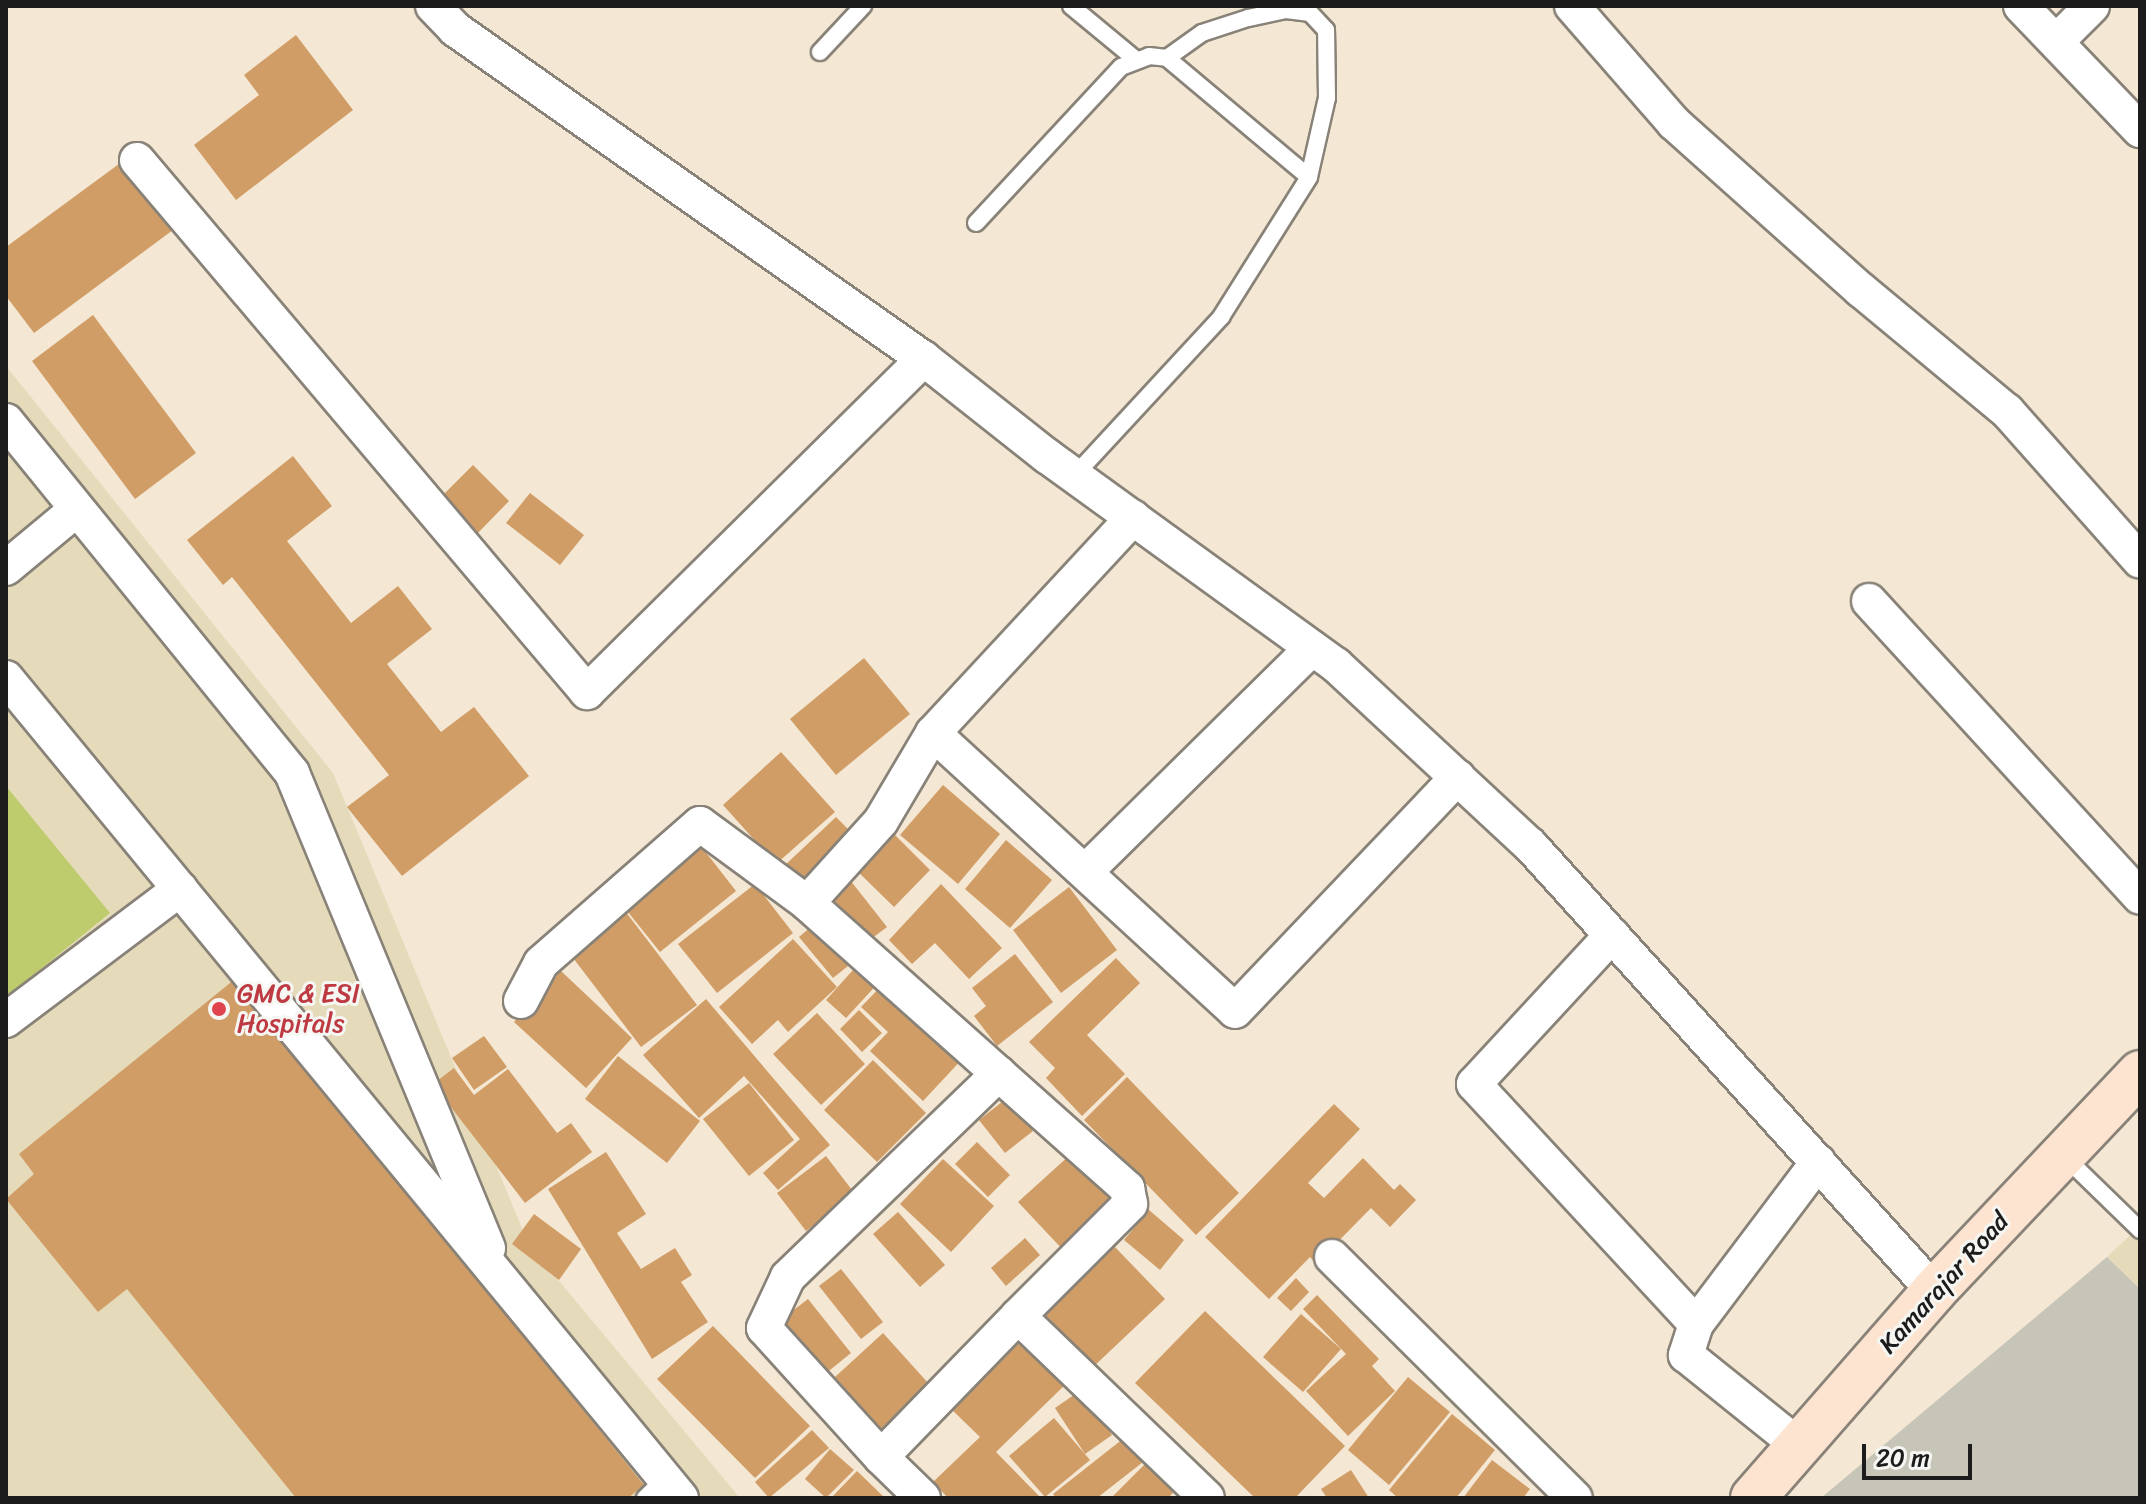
<!DOCTYPE html>
<style>
body{margin:0}
#map{position:relative;width:2146px;height:1504px;overflow:hidden;background:#f4e7d3;font-family:Sriracha,sans-serif}
div>[style]{position:absolute}
.built>*{inset:0;background:#e5dbba}
.industrial>*{inset:0;background:#c7c5b8}
.green>*{inset:0;background:#becc6e}
.building>*{inset:0;background:#d19d66}
.roads{filter:drop-shadow(2px 0 #888278) drop-shadow(-2px 0 #888278) drop-shadow(0 2px #888278) drop-shadow(0 -2px #888278)}
.service>*{height:16px;margin:-8px;padding:0 8px;transform-origin:8px;border-radius:8px;background:#fff}
.minor>*{height:34px;margin:-17px;padding:0 17px;transform-origin:17px;border-radius:17px;background:#fff}
.secondary>*{height:44px;margin:-22px;padding:0 22px;transform-origin:22px;border-radius:22px;background:#fde4d1}
.dots>*{width:22px;height:22px;translate:-50% -50%;box-sizing:border-box;border:4px solid #f6f6f2;border-radius:50%}
span{translate:-50% -50%;white-space:nowrap;text-align:center;line-height:1.15;-webkit-text-stroke:6px #f6f6f2;paint-order:stroke}
.health-label{font-size:26px;color:#be3a42}
.left{translate:0 -50%;text-align:left}
.street-label{font-size:26px;color:#1c1c1c}
.frame{position:absolute;inset:0;border:8px solid #1c1c1c;pointer-events:none}
.scale{position:absolute;left:1862px;top:1444px;width:110px;height:36px;box-sizing:border-box;border:4px solid #1c1c1c;border-top:0;padding-left:10px;font-size:24px;line-height:28px;white-space:nowrap;color:#1c1c1c;-webkit-text-stroke:6px #f6f6f2;paint-order:stroke}
</style>
<div id="map">
<div class="built">
<div style="clip-path:polygon(6px 366px,333px 773px,529px 1245px,740px 1498px,6px 1498px)"></div>
<div style="clip-path:polygon(2140px 1226px,2140px 1289px,2107px 1257px)"></div>
</div>
<div class="industrial">
<div style="clip-path:polygon(2107px 1257px,2140px 1289px,2140px 1498px,1821px 1498px)"></div>
</div>
<div class="green">
<div style="clip-path:polygon(6px 786px,110px 913px,6px 997px)"></div>
</div>
<div class="building">
<div style="clip-path:polygon(296px 35px,353px 110px,236px 200px,194px 145px,259px 95px,244px 75px)"></div>
<div style="clip-path:polygon(123px 161px,173px 230px,34px 333px,6px 296px,6px 247px)"></div>
<div style="clip-path:polygon(93px 315px,196px 453px,135px 499px,32px 361px)"></div>
<div style="clip-path:polygon(293px 456px,332px 506px,287px 541px,351px 623px,398px 586px,432px 629px,387px 664px,441px 732px,474px 707px,529px 776px,402px 876px,347px 807px,389px 775px,232px 577px,223px 585px,187px 540px)"></div>
<div style="clip-path:polygon(473px 465px,509px 501px,476px 535px,439px 499px)"></div>
<div style="clip-path:polygon(530px 493px,584px 535px,560px 565px,506px 523px)"></div>
<div style="clip-path:polygon(864px 658px,910px 714px,836px 775px,790px 719px)"></div>
<div style="clip-path:polygon(781px 752px,835px 812px,776px 864px,723px 805px)"></div>
<div style="clip-path:polygon(943px 785px,1000px 834px,958px 884px,900px 835px)"></div>
<div style="clip-path:polygon(836px 817px,858px 839px,804px 891px,782px 868px)"></div>
<div style="clip-path:polygon(888px 828px,930px 870px,894px 907px,851px 865px)"></div>
<div style="clip-path:polygon(1006px 840px,1052px 880px,1010px 928px,965px 889px)"></div>
<div style="clip-path:polygon(697px 841px,736px 891px,660px 952px,620px 902px)"></div>
<div style="clip-path:polygon(850px 880px,887px 927px,863px 945px,826px 899px)"></div>
<div style="clip-path:polygon(755px 884px,793px 933px,717px 993px,678px 944px)"></div>
<div style="clip-path:polygon(941px 884px,1002px 948px,969px 979px,935px 943px,912px 964px,889px 940px)"></div>
<div style="clip-path:polygon(1069px 887px,1117px 950px,1061px 993px,1013px 930px)"></div>
<div style="clip-path:polygon(622px 907px,697px 1005px,641px 1047px,567px 950px)"></div>
<div style="clip-path:polygon(819px 920px,853px 962px,833px 978px,799px 937px)"></div>
<div style="clip-path:polygon(793px 939px,837px 987px,788px 1032px,778px 1020px,752px 1044px,719px 1007px)"></div>
<div style="clip-path:polygon(1015px 954px,1053px 1002px,997px 1046px,974px 1016px,986px 1006px,972px 988px)"></div>
<div style="clip-path:polygon(1116px 958px,1140px 983px,1087px 1035px,1125px 1074px,1082px 1116px,1046px 1078px,1055px 1068px,1029px 1042px)"></div>
<div style="clip-path:polygon(862px 960px,882px 979px,846px 1018px,826px 1000px)"></div>
<div style="clip-path:polygon(561px 971px,632px 1038px,586px 1088px,514px 1022px)"></div>
<div style="clip-path:polygon(235px 979px,644px 1485px,628px 1498px,296px 1498px,127px 1289px,98px 1312px,6px 1199px,34px 1174px,19px 1154px)"></div>
<div style="clip-path:polygon(887px 980px,966px 1055px,923px 1101px,870px 1051px,888px 1032px,861px 1007px)"></div>
<div style="clip-path:polygon(706px 999px,830px 1145px,778px 1190px,763px 1173px,800px 1139px,744px 1076px,699px 1118px,643px 1055px)"></div>
<div style="clip-path:polygon(859px 1010px,882px 1033px,862px 1052px,840px 1029px)"></div>
<div style="clip-path:polygon(817px 1013px,865px 1064px,821px 1105px,773px 1054px)"></div>
<div style="clip-path:polygon(484px 1036px,507px 1067px,474px 1090px,452px 1058px)"></div>
<div style="clip-path:polygon(618px 1056px,700px 1121px,667px 1163px,585px 1099px)"></div>
<div style="clip-path:polygon(873px 1060px,926px 1113px,877px 1162px,824px 1110px)"></div>
<div style="clip-path:polygon(454px 1068px,474px 1095px,508px 1069px,557px 1133px,571px 1123px,592px 1152px,525px 1203px,433px 1084px)"></div>
<div style="clip-path:polygon(1127px 1077px,1239px 1193px,1196px 1235px,1084px 1120px)"></div>
<div style="clip-path:polygon(749px 1083px,794px 1140px,749px 1176px,703px 1119px)"></div>
<div style="clip-path:polygon(1007px 1098px,1033px 1131px,1005px 1153px,979px 1120px)"></div>
<div style="clip-path:polygon(1334px 1104px,1360px 1129px,1308px 1183px,1324px 1198px,1363px 1158px,1394px 1190px,1400px 1184px,1416px 1200px,1390px 1227px,1371px 1208px,1316px 1264px,1310px 1257px,1269px 1299px,1205px 1237px)"></div>
<div style="clip-path:polygon(977px 1142px,1010px 1175px,988px 1197px,955px 1164px)"></div>
<div style="clip-path:polygon(606px 1152px,646px 1214px,617px 1233px,641px 1269px,675px 1248px,692px 1275px,681px 1282px,708px 1322px,652px 1359px,548px 1189px)"></div>
<div style="clip-path:polygon(1071px 1154px,1118px 1203px,1065px 1252px,1018px 1202px)"></div>
<div style="clip-path:polygon(826px 1156px,855px 1194px,806px 1231px,777px 1193px)"></div>
<div style="clip-path:polygon(943px 1159px,994px 1206px,951px 1252px,900px 1204px)"></div>
<div style="clip-path:polygon(1149px 1210px,1184px 1240px,1160px 1270px,1124px 1240px)"></div>
<div style="clip-path:polygon(898px 1212px,945px 1265px,920px 1287px,873px 1234px)"></div>
<div style="clip-path:polygon(534px 1214px,581px 1249px,559px 1280px,512px 1244px)"></div>
<div style="clip-path:polygon(1025px 1238px,1040px 1255px,1006px 1286px,991px 1268px)"></div>
<div style="clip-path:polygon(1114px 1246px,1165px 1299px,1091px 1369px,1040px 1316px)"></div>
<div style="clip-path:polygon(841px 1269px,883px 1322px,861px 1339px,819px 1286px)"></div>
<div style="clip-path:polygon(1296px 1278px,1309px 1292px,1291px 1311px,1277px 1298px)"></div>
<div style="clip-path:polygon(1317px 1295px,1379px 1359px,1372px 1366px,1395px 1391px,1348px 1436px,1306px 1391px,1346px 1354px,1303px 1309px)"></div>
<div style="clip-path:polygon(808px 1299px,851px 1353px,825px 1374px,782px 1319px)"></div>
<div style="clip-path:polygon(1205px 1311px,1345px 1446px,1295px 1498px,1255px 1498px,1135px 1383px)"></div>
<div style="clip-path:polygon(1301px 1314px,1341px 1349px,1303px 1392px,1263px 1357px)"></div>
<div style="clip-path:polygon(713px 1326px,810px 1426px,755px 1478px,657px 1379px)"></div>
<div style="clip-path:polygon(1020px 1332px,1068px 1382px,996px 1452px,1041px 1498px,948px 1498px,933px 1482px,980px 1437px,946px 1404px)"></div>
<div style="clip-path:polygon(883px 1333px,929px 1384px,881px 1429px,835px 1377px)"></div>
<div style="clip-path:polygon(1408px 1377px,1450px 1412px,1389px 1485px,1348px 1450px)"></div>
<div style="clip-path:polygon(1081px 1390px,1112px 1435px,1085px 1454px,1055px 1408px)"></div>
<div style="clip-path:polygon(1452px 1414px,1495px 1450px,1456px 1498px,1398px 1498px,1389px 1490px)"></div>
<div style="clip-path:polygon(1054px 1418px,1090px 1460px,1045px 1497px,1009px 1456px)"></div>
<div style="clip-path:polygon(812px 1430px,829px 1448px,769px 1498px,755px 1482px)"></div>
<div style="clip-path:polygon(1124px 1438px,1143px 1462px,1097px 1498px,1056px 1498px,1053px 1494px)"></div>
<div style="clip-path:polygon(830px 1449px,854px 1470px,826px 1498px,805px 1479px)"></div>
<div style="clip-path:polygon(1492px 1460px,1530px 1489px,1523px 1498px,1463px 1498px)"></div>
<div style="clip-path:polygon(1147px 1462px,1175px 1491px,1168px 1498px,1111px 1498px)"></div>
<div style="clip-path:polygon(1351px 1470px,1369px 1498px,1327px 1498px,1321px 1489px)"></div>
<div style="clip-path:polygon(857px 1471px,885px 1498px,831px 1498px)"></div>
</div>
<div class="roads">
<div class="service">
<div style="left:1071px;top:6px;width:83px;rotate:39.6deg"></div>
<div style="left:820px;top:52px;width:63px;rotate:-46.9deg"></div>
<div style="left:976px;top:223px;width:213px;rotate:-47.1deg"></div>
<div style="left:1121px;top:67px;width:30px;rotate:-21deg"></div>
<div style="left:1149px;top:56px;width:18px;rotate:6deg"></div>
<div style="left:1167px;top:58px;width:185px;rotate:40deg"></div>
<div style="left:1074px;top:476px;width:217px;rotate:-47.2deg"></div>
<div style="left:1221px;top:317px;width:165px;rotate:-57.8deg"></div>
<div style="left:1309px;top:177px;width:81px;rotate:-77.2deg"></div>
<div style="left:1327px;top:98px;width:68px;rotate:-90.8deg"></div>
<div style="left:1326px;top:30px;width:23px;rotate:-133deg"></div>
<div style="left:1310px;top:13px;width:24px;rotate:-173deg"></div>
<div style="left:1286px;top:10px;width:39px;rotate:168deg"></div>
<div style="left:1248px;top:18px;width:48px;rotate:161.9deg"></div>
<div style="left:1202px;top:33px;width:43px;rotate:144.5deg"></div>
<div style="left:2064px;top:1156px;width:106px;rotate:44.2deg"></div>
<div style="left:645px;top:1498px;width:28px;rotate:-44deg"></div>
</div>
<div class="minor">
<div style="left:433px;top:6px;width:32px;rotate:46deg"></div>
<div style="left:455px;top:29px;width:573px;rotate:35.13deg"></div>
<div style="left:1572px;top:6px;width:155px;rotate:48.9deg"></div>
<div style="left:1674px;top:123px;width:251px;rotate:41.8deg"></div>
<div style="left:1861px;top:290px;width:190px;rotate:39.7deg"></div>
<div style="left:2007px;top:411px;width:200px;rotate:48.4deg"></div>
<div style="left:2021px;top:6px;width:172px;rotate:46.2deg"></div>
<div style="left:2056px;top:42px;width:51px;rotate:-45deg"></div>
<div style="left:137px;top:160px;width:697px;rotate:49.77deg"></div>
<div style="left:587px;top:692px;width:474px;rotate:-44.7deg"></div>
<div style="left:924px;top:359px;width:157px;rotate:38.3deg"></div>
<div style="left:1047px;top:456px;width:357px;rotate:35.9deg"></div>
<div style="left:1336px;top:665px;width:265px;rotate:42.9deg"></div>
<div style="left:1530px;top:845px;width:602px;rotate:47.83deg"></div>
<div style="left:6px;top:421px;width:454px;rotate:50.9deg"></div>
<div style="left:292px;top:773px;width:514px;rotate:67.58deg"></div>
<div style="left:6px;top:568px;width:92px;rotate:-39.7deg"></div>
<div style="left:1869px;top:601px;width:401px;rotate:47.5deg"></div>
<div style="left:6px;top:678px;width:1062px;rotate:50.54deg"></div>
<div style="left:933px;top:733px;width:410px;rotate:42.6deg"></div>
<div style="left:1235px;top:1011px;width:323px;rotate:-46.4deg"></div>
<div style="left:1087px;top:870px;width:316px;rotate:-44.6deg"></div>
<div style="left:807px;top:903px;width:110px;rotate:-47.9deg"></div>
<div style="left:881px;top:821px;width:102px;rotate:-59.4deg"></div>
<div style="left:933px;top:733px;width:294px;rotate:-47.1deg"></div>
<div style="left:1612px;top:935px;width:203px;rotate:132.8deg"></div>
<div style="left:1474px;top:1084px;width:327px;rotate:47.2deg"></div>
<div style="left:1696px;top:1324px;width:33px;rotate:108deg"></div>
<div style="left:1686px;top:1355px;width:145px;rotate:38.8deg"></div>
<div style="left:521px;top:1001px;width:43px;rotate:-62.2deg"></div>
<div style="left:541px;top:963px;width:211px;rotate:-41.2deg"></div>
<div style="left:700px;top:824px;width:133px;rotate:36.4deg"></div>
<div style="left:807px;top:903px;width:429px;rotate:41.7deg"></div>
<div style="left:1127px;top:1188px;width:16px;rotate:79deg"></div>
<div style="left:1130px;top:1204px;width:158px;rotate:135deg"></div>
<div style="left:6px;top:1020px;width:218px;rotate:-37deg"></div>
<div style="left:1332px;top:1257px;width:342px;rotate:44.8deg"></div>
<div style="left:1696px;top:1324px;width:203px;rotate:-53deg"></div>
<div style="left:881px;top:1457px;width:174px;rotate:-132.2deg"></div>
<div style="left:764px;top:1328px;width:56px;rotate:-64.8deg"></div>
<div style="left:788px;top:1277px;width:293px;rotate:-44deg"></div>
<div style="left:923px;top:1498px;width:59px;rotate:-135.7deg"></div>
<div style="left:881px;top:1457px;width:197px;rotate:-45.8deg"></div>
<div style="left:1018px;top:1316px;width:262px;rotate:43.9deg"></div>
</div>
<div class="secondary">
<div style="left:1753px;top:1498px;width:275px;rotate:-48.8deg"></div>
<div style="left:1934px;top:1291px;width:300px;rotate:-46.6deg"></div>
</div>
</div>
<div class="dots">
<div style="left:219px;top:1009px;background:#e0444e"></div>
</div>
<div class="health-label">
<span class="left" style="left:237px;top:1009px">GMC &amp; ESI<br>Hospitals</span>
</div>
<div class="street-label">
<span style="left:1944px;top:1283px;rotate:-48deg">Kamarajar Road</span>
</div>
<div class="frame"></div>
<div class="scale">20 m</div>
</div>
